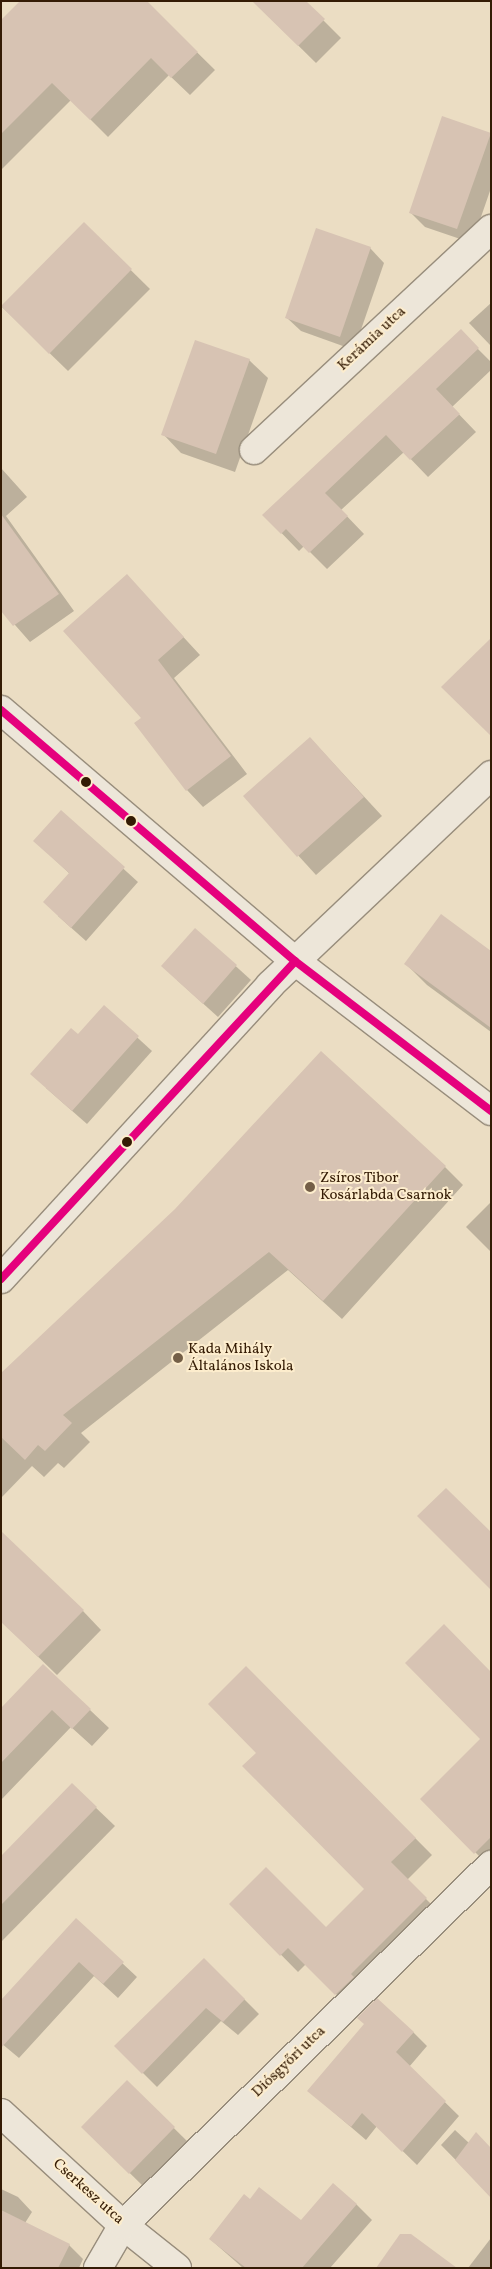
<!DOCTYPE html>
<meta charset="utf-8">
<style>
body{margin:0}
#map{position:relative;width:492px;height:2269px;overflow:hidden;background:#ebddc3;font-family:Vollkorn,serif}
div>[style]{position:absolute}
.shadow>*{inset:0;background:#0003}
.building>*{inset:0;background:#d7c3b3}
.roads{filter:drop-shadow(1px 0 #988d7c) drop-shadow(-1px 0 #988d7c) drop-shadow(0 1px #988d7c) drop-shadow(0 -1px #988d7c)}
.street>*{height:28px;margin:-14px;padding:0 14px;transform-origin:14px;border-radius:14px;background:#ede6d9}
.secondary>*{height:28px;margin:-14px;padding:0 14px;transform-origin:14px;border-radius:14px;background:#ede6d9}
.bus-1>*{height:8px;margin:-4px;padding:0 4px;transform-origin:4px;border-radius:4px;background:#e5007d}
.dots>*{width:14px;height:14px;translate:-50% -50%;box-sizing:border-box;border:2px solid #fdedcd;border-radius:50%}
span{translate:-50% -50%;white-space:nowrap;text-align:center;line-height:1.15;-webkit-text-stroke:4px #fdedcd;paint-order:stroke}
.street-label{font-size:15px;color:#341b04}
.poi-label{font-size:15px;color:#341b04}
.left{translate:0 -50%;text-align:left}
.frame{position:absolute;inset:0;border:2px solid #341b04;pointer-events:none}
</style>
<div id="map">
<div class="shadow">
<div style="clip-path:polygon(145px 1px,215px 70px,190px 95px,169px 75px,108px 137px,71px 100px,1px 170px,1px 22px)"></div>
<div style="clip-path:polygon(253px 1px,304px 1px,341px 38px,316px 63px)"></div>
<div style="clip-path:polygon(491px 134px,491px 188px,472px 243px,425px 227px,410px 212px)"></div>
<div style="clip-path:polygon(84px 224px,150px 289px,68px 371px,2px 307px)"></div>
<div style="clip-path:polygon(370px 248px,384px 263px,354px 350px,301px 331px,286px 317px)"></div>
<div style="clip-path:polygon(491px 303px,491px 346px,469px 323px)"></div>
<div style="clip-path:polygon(477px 348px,491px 362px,491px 370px,452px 407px,476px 432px,428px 477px,404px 452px,341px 510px,364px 534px,327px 569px,304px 546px,299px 551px,264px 515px)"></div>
<div style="clip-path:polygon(249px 360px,268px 378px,235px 472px,181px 453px,163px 434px)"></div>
<div style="clip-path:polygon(1px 468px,27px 497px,6px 516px,74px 611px,30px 642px,1px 609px)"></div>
<div style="clip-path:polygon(127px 576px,200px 655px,174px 678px,247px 774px,203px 807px,187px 790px,142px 718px)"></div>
<div style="clip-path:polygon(310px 738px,382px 816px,316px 875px,244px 796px)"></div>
<div style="clip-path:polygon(61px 812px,138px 882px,86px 941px,58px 916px,70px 874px,35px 841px)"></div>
<div style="clip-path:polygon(196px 930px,251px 980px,218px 1017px,177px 980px)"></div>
<div style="clip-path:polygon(491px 953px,491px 1032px,427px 985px,406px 964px)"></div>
<div style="clip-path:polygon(104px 1007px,152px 1051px,87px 1124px,46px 1088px,78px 1036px)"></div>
<div style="clip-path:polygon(445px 1167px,463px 1185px,342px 1319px,288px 1270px,81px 1433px,90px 1442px,64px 1468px,58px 1463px,44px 1477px,32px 1466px,1px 1498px,1px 1375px,176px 1210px)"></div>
<div style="clip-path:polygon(491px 1202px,491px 1252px,466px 1227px)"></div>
<div style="clip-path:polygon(83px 1611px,101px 1630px,57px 1675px,1px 1621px)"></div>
<div style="clip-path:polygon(246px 1668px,432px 1855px,407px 1880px,443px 1916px,353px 2011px,306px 1964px,298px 1972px,231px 1904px,326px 1929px,365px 1889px,258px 1753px)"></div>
<div style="clip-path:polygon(491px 1673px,491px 1868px,422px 1799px,482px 1739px)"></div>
<div style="clip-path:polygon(1px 1710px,90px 1710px,109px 1728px,92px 1746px,71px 1727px,1px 1800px)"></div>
<div style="clip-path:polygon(72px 1785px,115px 1826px,1px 1942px,1px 1858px)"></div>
<div style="clip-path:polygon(76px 1920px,137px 1977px,118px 1998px,94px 1976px,19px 2058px,1px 2043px)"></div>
<div style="clip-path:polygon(204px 1959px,259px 2014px,238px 2035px,221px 2021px,157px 2087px,116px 2046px)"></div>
<div style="clip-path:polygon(413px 2032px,427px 2046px,409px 2067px,459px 2116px,417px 2165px,377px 2126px,366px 2140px,309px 2091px)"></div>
<div style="clip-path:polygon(127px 2082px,188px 2142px,144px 2187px,97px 2141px)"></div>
<div style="clip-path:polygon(455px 2130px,469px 2143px,491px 2196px,441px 2145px)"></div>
<div style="clip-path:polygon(1px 2189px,18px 2197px,32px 2212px,25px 2223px,69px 2245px,83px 2259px,79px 2268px,1px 2268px)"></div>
<div style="clip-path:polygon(250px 2200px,301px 2222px,356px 2204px,372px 2220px,330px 2268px,243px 2268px,210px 2239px)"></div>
<div style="clip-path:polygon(491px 2238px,491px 2268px,468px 2268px)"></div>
</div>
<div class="building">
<div style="clip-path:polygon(20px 1px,147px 1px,198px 52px,171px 78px,151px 58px,90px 120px,52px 83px,1px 134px,1px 20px)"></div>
<div style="clip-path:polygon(252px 1px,306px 1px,325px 19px,298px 46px)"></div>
<div style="clip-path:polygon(442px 116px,491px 133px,457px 229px,409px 213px)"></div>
<div style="clip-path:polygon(84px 222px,132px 269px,49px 354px,1px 306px)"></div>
<div style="clip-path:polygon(316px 228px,371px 247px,340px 337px,285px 318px)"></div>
<div style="clip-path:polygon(461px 329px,479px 348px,436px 389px,460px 414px,410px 460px,386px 435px,325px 493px,348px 516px,309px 553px,286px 529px,281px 534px,262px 515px)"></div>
<div style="clip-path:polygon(195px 340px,250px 359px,216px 454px,161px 435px)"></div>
<div style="clip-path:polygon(1px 514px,59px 594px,13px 626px,1px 611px)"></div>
<div style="clip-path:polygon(127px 574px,184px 637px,158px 660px,231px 756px,186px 791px,134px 723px,141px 718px,63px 631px)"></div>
<div style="clip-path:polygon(491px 638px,491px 736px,441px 687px)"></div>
<div style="clip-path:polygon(310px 737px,364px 797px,297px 857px,243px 796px)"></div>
<div style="clip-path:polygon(61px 810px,125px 867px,71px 928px,43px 902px,69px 873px,33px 841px)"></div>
<div style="clip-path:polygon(441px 914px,491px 951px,491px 1028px,404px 964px)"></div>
<div style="clip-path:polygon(195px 928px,237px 965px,203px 1004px,161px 966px)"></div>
<div style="clip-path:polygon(104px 1005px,139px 1036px,72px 1111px,30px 1074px,71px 1028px,78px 1034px)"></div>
<div style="clip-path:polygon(321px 1051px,446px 1166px,323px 1301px,269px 1252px,63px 1415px,72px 1423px,45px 1451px,38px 1445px,25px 1460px,1px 1437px,1px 1373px,175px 1209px)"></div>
<div style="clip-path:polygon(446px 1488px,491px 1532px,491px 1590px,417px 1516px)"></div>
<div style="clip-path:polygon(1px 1531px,84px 1610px,38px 1657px,1px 1622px)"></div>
<div style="clip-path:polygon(444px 1624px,491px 1672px,491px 1837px,474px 1854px,420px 1799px,480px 1739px,405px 1663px)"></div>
<div style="clip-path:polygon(43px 1664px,91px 1709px,72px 1729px,52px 1710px,1px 1763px,1px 1708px)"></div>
<div style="clip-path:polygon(246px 1666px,416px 1838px,391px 1862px,427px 1898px,351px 1974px,354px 1977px,335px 1995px,288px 1948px,280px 1956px,229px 1904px,266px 1867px,326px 1927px,364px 1889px,242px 1766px,256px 1753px,208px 1704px)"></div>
<div style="clip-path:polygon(72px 1783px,97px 1807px,1px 1905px,1px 1856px)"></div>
<div style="clip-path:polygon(76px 1918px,124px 1962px,103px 1984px,79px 1962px,1px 2048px,1px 2000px)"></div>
<div style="clip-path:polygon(204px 1958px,245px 1999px,223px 2022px,206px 2008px,142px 2074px,114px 2046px)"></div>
<div style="clip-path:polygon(377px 1998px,414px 2032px,396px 2052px,446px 2101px,402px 2152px,362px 2113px,351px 2127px,307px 2091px,364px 2024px,357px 2018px)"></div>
<div style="clip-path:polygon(127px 2080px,175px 2127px,129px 2174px,81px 2127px)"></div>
<div style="clip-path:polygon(476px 2132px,491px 2148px,491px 2198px,455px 2160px)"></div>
<div style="clip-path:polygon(333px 2183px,357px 2204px,302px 2268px,246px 2268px,209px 2239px,244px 2194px,250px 2199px,259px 2187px,301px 2220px)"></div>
<div style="clip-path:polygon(1px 2210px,70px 2244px,58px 2268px,1px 2268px)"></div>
<div style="clip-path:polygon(400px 2234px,411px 2234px,457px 2268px,376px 2268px)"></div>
</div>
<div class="roads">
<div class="street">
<div style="left:254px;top:450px;width:324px;rotate:-43deg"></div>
<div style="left:1px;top:710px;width:387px;rotate:40.5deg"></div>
<div style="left:295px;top:961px;width:247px;rotate:37.4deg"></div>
<div style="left:1px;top:2113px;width:166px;rotate:42.6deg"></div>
<div style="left:123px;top:2225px;width:69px;rotate:38.5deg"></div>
<div style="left:98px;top:2268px;width:50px;rotate:-59.8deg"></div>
<div style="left:123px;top:2225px;width:515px;rotate:-44.37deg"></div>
</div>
<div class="secondary">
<div style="left:1px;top:1279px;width:398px;rotate:-47.5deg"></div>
<div style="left:270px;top:985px;width:305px;rotate:-43.5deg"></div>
</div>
</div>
<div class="bus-1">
<div style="left:1px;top:710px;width:387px;rotate:40.5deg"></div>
<div style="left:295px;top:961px;width:247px;rotate:37.4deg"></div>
<div style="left:1px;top:1279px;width:433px;rotate:-47.2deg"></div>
</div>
<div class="dots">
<div style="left:86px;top:782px;background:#341b04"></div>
<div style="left:131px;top:821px;background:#341b04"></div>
<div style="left:127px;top:1142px;background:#341b04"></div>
<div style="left:310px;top:1187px;background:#745f47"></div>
<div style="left:178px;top:1358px;background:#745f47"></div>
</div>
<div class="street-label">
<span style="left:372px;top:339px;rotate:-43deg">Kerámia utca</span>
<span style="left:289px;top:2062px;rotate:-44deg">Diósgyőri utca</span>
<span style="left:88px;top:2192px;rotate:42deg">Cserkesz utca</span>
</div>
<div class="poi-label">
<span class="left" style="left:320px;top:1187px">Zsíros Tibor<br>Kosárlabda Csarnok</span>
<span class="left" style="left:188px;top:1358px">Kada Mihály<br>Általános Iskola</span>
</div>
<div class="frame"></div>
</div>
